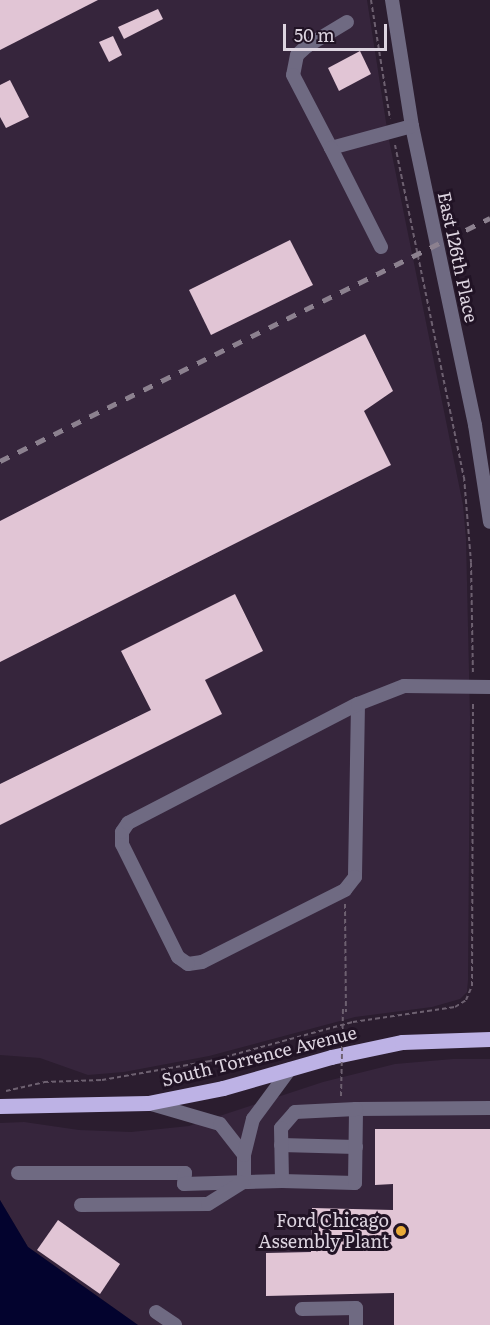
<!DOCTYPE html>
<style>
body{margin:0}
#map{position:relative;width:490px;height:1325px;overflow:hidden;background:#2b1d2f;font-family:Literata,serif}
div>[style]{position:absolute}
.built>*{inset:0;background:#36253c}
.water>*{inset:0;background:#03032e}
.building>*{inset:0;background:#e1c5d5}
.path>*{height:2px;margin-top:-1px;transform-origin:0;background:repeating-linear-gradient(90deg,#6d6070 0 4.5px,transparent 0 7.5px)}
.minor>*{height:14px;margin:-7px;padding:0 7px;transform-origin:7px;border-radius:7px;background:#6f6a82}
.major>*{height:15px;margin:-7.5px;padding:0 7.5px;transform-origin:7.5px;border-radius:7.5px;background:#bdb2e5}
.rail>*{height:4.5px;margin-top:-2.25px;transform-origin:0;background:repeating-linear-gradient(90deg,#8c818f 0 10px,transparent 0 20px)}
.path-bridge>*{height:2px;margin-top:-1px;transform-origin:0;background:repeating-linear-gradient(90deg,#6d6070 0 4.5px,transparent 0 7.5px)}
.dots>*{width:16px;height:16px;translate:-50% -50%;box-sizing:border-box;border:3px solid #211325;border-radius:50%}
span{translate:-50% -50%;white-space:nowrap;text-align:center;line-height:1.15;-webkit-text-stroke:6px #211325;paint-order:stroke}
.street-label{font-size:18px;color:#ddd4e0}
.poi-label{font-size:18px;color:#ddd4e0}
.right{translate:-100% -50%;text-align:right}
.scale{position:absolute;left:283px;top:24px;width:104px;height:27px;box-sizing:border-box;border:3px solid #ddd4e0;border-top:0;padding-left:8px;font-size:18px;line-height:21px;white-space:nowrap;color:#ddd4e0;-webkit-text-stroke:4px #211325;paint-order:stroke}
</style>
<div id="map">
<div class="built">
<div style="clip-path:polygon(0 0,367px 0,388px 135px,463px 505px,466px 539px,470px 717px,468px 980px,467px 992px,460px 999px,432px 1007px,355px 1017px,209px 1056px,124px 1072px,88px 1075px,40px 1058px,0 1055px)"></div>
<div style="clip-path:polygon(453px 1059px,490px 1059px,490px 1325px,138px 1325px,28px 1247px,0 1200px,0 1123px,24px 1122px,79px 1130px,131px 1132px,189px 1126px,323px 1082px,395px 1064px)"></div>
</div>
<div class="water">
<div style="clip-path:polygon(0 1200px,28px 1247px,138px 1325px,0 1325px)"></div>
</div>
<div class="building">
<div style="clip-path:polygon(0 0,98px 0,0 50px)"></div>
<div style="clip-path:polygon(158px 9px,163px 19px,124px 39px,118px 27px)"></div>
<div style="clip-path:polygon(113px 36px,122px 55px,109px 62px,99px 42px)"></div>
<div style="clip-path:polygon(360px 51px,371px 74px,339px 91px,328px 68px)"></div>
<div style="clip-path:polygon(10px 80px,29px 117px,6px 128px,0 117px,0 85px)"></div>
<div style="clip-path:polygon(290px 240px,313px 285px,211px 335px,189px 290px)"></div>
<div style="clip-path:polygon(365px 334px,393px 391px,364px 411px,391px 465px,0 662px,0 521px)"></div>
<div style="clip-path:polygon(235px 594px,263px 651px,205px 680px,222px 714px,0 825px,0 784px,151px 710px,121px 651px)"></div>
<div style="clip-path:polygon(375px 1129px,490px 1129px,490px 1325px,394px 1325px,394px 1293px,266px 1296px,266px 1253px,311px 1252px,312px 1208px,393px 1210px,393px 1184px,375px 1185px)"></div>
<div style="clip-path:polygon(58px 1220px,120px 1264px,100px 1294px,37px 1250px)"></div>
</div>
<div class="path">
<div style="left:371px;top:0;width:120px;rotate:80.9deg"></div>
<div style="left:395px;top:145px;width:339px;rotate:78.3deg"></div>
<div style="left:464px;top:477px;width:86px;rotate:85.3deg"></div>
<div style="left:471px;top:563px;width:112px;rotate:89deg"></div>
<div style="left:345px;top:904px;width:108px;rotate:89.5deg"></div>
<div style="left:6px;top:1091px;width:39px;rotate:-13deg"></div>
<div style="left:44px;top:1082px;width:58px;rotate:-2deg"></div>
<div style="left:102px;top:1080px;width:110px;rotate:-10deg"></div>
<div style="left:210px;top:1061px;width:148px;rotate:-15.3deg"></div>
<div style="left:353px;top:1022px;width:103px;rotate:-8.4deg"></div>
<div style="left:455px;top:1007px;width:13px;rotate:-32deg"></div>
<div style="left:466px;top:1000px;width:15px;rotate:-67deg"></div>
<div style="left:472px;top:986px;width:285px;rotate:-89.8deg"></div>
</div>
<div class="minor">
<div style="left:392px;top:0;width:128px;rotate:81deg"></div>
<div style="left:412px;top:126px;width:306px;rotate:78.1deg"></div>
<div style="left:475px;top:425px;width:98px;rotate:81.2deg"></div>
<div style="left:347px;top:22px;width:47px;rotate:149deg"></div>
<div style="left:307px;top:46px;width:13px;rotate:138deg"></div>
<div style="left:297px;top:55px;width:20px;rotate:101deg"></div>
<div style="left:293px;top:75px;width:82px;rotate:62.5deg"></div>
<div style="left:331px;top:148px;width:84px;rotate:-15.2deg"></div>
<div style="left:331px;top:148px;width:111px;rotate:63.2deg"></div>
<div style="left:358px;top:704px;width:173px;rotate:91deg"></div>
<div style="left:355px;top:877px;width:16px;rotate:128deg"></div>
<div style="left:345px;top:890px;width:160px;rotate:153.3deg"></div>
<div style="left:202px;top:962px;width:14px;rotate:172deg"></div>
<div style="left:188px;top:964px;width:12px;rotate:-145deg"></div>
<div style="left:178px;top:957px;width:126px;rotate:-116.4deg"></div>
<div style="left:122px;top:844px;width:12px;rotate:-90deg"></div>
<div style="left:122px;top:832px;width:11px;rotate:-56deg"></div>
<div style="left:128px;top:823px;width:259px;rotate:-27.4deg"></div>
<div style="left:358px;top:704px;width:49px;rotate:-21.4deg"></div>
<div style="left:404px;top:686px;width:86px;rotate:0.7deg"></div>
<div style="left:148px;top:1103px;width:75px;rotate:16.3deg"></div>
<div style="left:220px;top:1124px;width:39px;rotate:52deg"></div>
<div style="left:356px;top:1109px;width:134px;rotate:-0.4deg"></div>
<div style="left:281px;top:1145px;width:75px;rotate:1.5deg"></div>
<div style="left:18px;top:1173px;width:167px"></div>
<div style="left:185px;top:1173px;width:11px;rotate:95deg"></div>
<div style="left:184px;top:1184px;width:98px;rotate:-1.8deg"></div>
<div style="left:282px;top:1181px;width:73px;rotate:1.6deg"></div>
<div style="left:355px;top:1183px;width:74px;rotate:-89.2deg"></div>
<div style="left:356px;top:1109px;width:61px;rotate:177.2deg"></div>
<div style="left:295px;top:1112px;width:21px;rotate:131deg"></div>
<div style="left:281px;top:1128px;width:53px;rotate:88.9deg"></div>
<div style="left:244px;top:1182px;width:27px;rotate:-90deg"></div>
<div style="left:244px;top:1155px;width:37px;rotate:-76deg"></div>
<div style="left:253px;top:1119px;width:62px;rotate:-53.5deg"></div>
<div style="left:81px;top:1205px;width:127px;rotate:-0.5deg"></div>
<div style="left:208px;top:1204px;width:40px;rotate:-32deg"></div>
<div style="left:302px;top:1309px;width:54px;rotate:-1.1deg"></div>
<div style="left:356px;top:1308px;width:17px;rotate:90deg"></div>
<div style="left:156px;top:1312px;width:23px;rotate:34deg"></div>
</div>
<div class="major">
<div style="left:0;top:1106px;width:148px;rotate:-1.2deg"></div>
<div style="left:148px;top:1103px;width:76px;rotate:-11.3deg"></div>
<div style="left:223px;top:1088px;width:112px;rotate:-16deg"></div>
<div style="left:331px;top:1057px;width:73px;rotate:-11.9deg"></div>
<div style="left:402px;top:1042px;width:88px;rotate:-2deg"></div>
</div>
<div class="rail">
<div style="left:0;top:461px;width:547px;rotate:-26.38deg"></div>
</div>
<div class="path-bridge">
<div style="left:341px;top:1096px;width:90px;rotate:-88.7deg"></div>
</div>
<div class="dots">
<div style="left:401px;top:1231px;background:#e9ab38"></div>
</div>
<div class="street-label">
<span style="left:458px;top:257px;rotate:78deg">East 126th Place</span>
<span style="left:259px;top:1056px;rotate:-14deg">South Torrence Avenue</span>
</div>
<div class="poi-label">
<span class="right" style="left:389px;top:1231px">Ford Chicago<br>Assembly Plant</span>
</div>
<div class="scale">50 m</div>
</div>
